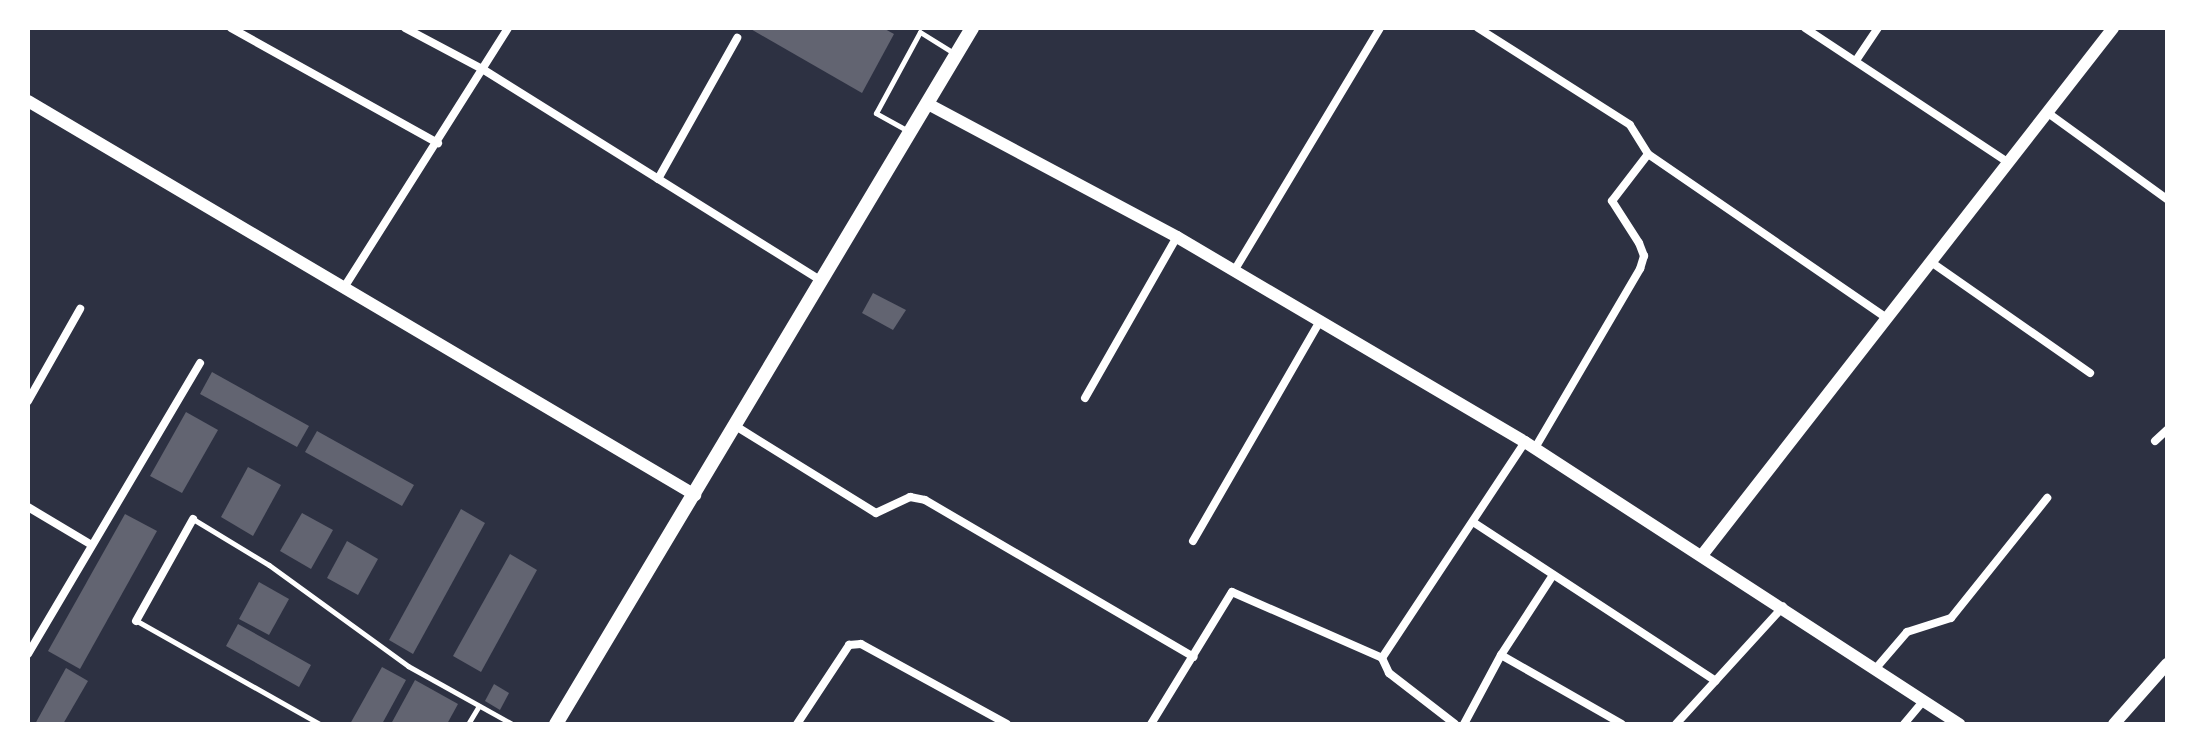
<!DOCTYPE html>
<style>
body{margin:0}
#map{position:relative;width:2195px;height:752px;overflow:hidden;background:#2d3142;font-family:Roboto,sans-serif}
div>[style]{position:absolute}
.building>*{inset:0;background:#626471}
.service>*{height:5px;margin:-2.5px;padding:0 2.5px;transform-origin:2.5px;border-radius:2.5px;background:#fff}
.minor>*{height:8px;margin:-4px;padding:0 4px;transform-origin:4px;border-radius:4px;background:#fff}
.tertiary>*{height:12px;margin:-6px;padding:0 6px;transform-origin:6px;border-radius:6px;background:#fff}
.primary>*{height:14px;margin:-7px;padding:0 7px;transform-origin:7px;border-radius:7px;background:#fff}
span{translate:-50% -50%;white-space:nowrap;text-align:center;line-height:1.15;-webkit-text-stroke:8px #fff;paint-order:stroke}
.frame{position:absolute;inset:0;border:30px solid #fff;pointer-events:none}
</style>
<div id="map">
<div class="building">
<div style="clip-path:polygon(749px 28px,883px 28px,894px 34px,862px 93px)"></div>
<div style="clip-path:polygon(873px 293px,906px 310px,893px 330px,862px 313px)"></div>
<div style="clip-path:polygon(212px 372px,309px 426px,297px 447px,200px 394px)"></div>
<div style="clip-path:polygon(186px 412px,218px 430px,182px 493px,150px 476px)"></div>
<div style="clip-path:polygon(317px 431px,414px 485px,402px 506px,305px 452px)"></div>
<div style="clip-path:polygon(248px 467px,281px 485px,253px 536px,221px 517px)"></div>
<div style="clip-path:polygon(461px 509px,485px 523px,413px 654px,389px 640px)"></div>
<div style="clip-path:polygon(302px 513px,333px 530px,311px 569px,280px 551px)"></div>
<div style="clip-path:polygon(125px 514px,157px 531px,80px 669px,48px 651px)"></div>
<div style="clip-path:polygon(347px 541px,378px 559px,358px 595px,327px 578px)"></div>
<div style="clip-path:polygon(510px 554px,537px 570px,481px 672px,453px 656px)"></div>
<div style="clip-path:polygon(259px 582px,289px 599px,269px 635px,239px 619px)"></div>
<div style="clip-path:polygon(238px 624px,311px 665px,299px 687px,226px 646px)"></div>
<div style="clip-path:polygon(382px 667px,406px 680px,382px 724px,350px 724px)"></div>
<div style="clip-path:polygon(66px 668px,88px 681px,63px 724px,35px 724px)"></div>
<div style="clip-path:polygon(415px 680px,458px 704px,447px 724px,391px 724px)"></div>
<div style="clip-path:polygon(494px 684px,509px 693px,500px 710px,485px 701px)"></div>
</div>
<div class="service">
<div style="left:910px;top:132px;width:39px;rotate:-151deg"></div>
<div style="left:876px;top:113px;width:92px;rotate:-61.5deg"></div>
<div style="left:920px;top:32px;width:40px;rotate:32deg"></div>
<div style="left:193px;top:519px;width:89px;rotate:31.2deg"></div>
<div style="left:269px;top:565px;width:172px;rotate:36deg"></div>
<div style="left:408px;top:666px;width:119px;rotate:29.1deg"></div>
<div style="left:137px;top:621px;width:210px;rotate:29.4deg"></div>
<div style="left:468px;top:724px;width:21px;rotate:-59deg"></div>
</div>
<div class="minor">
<div style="left:231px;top:28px;width:237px;rotate:29.1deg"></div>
<div style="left:405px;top:28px;width:89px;rotate:28deg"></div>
<div style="left:484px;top:70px;width:396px;rotate:32deg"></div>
<div style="left:1478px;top:28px;width:180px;rotate:32.5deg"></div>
<div style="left:1630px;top:125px;width:34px;rotate:58deg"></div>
<div style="left:1648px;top:154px;width:288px;rotate:34.5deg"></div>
<div style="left:1805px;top:28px;width:241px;rotate:33.5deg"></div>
<div style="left:1857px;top:59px;width:37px;rotate:-56deg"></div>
<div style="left:2048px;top:113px;width:147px;rotate:35.9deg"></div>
<div style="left:658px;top:179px;width:162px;rotate:-60.7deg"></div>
<div style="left:1931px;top:262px;width:194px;rotate:34.9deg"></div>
<div style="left:1234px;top:271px;width:283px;rotate:-59deg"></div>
<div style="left:345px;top:286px;width:305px;rotate:-57.7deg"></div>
<div style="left:1085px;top:398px;width:185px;rotate:-60.3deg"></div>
<div style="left:28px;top:401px;width:106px;rotate:-60.5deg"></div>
<div style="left:734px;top:425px;width:167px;rotate:31.8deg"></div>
<div style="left:876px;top:513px;width:38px;rotate:-25deg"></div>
<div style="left:910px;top:497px;width:15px;rotate:11deg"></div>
<div style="left:925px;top:500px;width:311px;rotate:30.3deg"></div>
<div style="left:2155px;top:441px;width:16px;rotate:-43deg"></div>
<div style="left:1535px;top:448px;width:208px;rotate:-59.6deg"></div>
<div style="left:1640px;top:269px;width:14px;rotate:-73deg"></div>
<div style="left:1644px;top:256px;width:14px;rotate:-111deg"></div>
<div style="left:1639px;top:243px;width:50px;rotate:-122.7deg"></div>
<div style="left:1612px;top:201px;width:59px;rotate:-52.5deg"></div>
<div style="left:28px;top:507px;width:72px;rotate:30.8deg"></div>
<div style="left:1473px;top:522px;width:290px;rotate:33.2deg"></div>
<div style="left:1193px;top:541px;width:254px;rotate:-60deg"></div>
<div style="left:1553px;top:575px;width:95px;rotate:123deg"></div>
<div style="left:1501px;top:655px;width:139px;rotate:29.7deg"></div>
<div style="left:136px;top:621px;width:117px;rotate:-60.8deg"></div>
<div style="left:28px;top:654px;width:338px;rotate:-59.4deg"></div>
<div style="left:1382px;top:658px;width:17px;rotate:65deg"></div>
<div style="left:1389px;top:673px;width:83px;rotate:37.7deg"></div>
<div style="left:1877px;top:667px;width:46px;rotate:-49.4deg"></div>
<div style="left:1907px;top:632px;width:46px;rotate:-17.7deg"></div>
<div style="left:1951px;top:618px;width:154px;rotate:-51.3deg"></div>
<div style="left:797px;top:724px;width:95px;rotate:-56.6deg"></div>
<div style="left:849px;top:645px;width:12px;rotate:-5deg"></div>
<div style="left:861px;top:644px;width:166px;rotate:28.7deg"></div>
<div style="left:1151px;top:724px;width:155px;rotate:-58.5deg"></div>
<div style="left:1232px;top:592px;width:164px;rotate:23.7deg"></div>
<div style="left:1382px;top:658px;width:259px;rotate:-56.5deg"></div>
<div style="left:1464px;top:724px;width:78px;rotate:-61.8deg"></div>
<div style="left:1676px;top:724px;width:159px;rotate:-47.6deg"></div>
<div style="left:1904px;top:724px;width:30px;rotate:-50deg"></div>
</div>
<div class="tertiary">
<div style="left:28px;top:101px;width:775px;rotate:30.57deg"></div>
<div style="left:928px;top:104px;width:282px;rotate:28.1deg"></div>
<div style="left:1177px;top:237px;width:404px;rotate:30.5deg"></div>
<div style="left:1525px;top:442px;width:518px;rotate:33.01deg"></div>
<div style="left:1703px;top:554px;width:667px;rotate:-52.06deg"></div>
<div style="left:2114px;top:724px;width:80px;rotate:-48.5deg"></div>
</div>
<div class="primary">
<div style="left:556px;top:724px;width:811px;rotate:-59.13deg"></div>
</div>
<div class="frame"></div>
</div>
